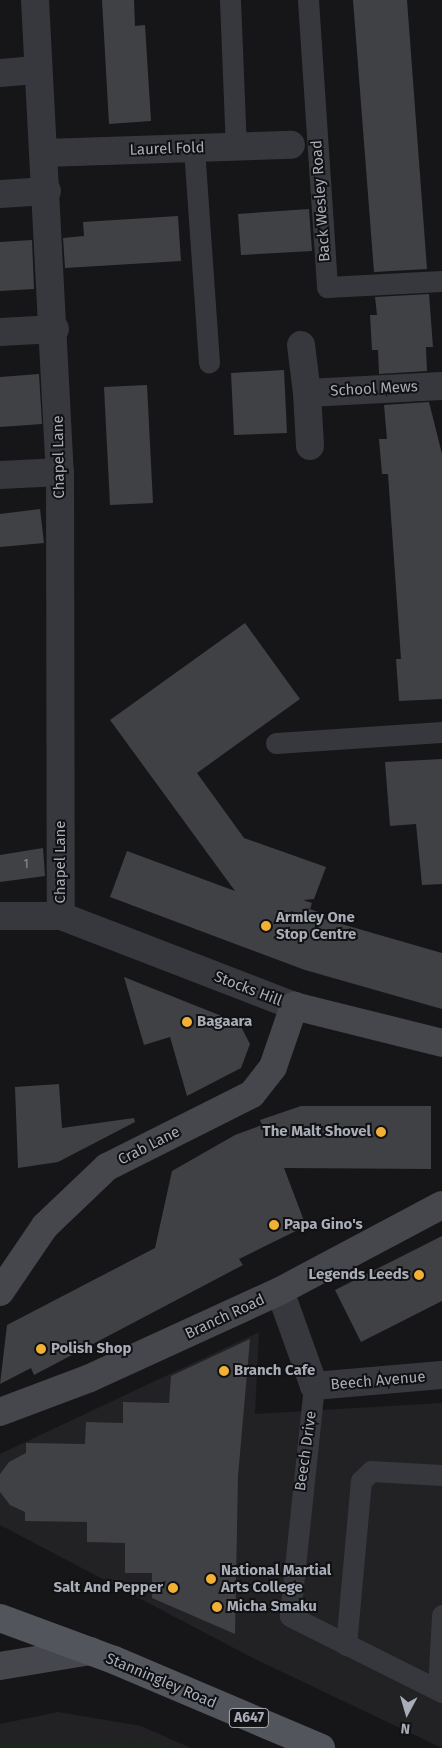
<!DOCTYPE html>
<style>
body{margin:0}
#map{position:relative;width:442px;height:1748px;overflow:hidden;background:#161618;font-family:"Fira Sans",sans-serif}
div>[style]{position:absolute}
.built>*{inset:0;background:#222225}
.green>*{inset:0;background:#1e261f}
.building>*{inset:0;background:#404145}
.lane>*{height:21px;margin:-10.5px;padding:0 10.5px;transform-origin:10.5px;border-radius:10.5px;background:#37383d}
.street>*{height:28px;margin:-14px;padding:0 14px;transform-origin:14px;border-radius:14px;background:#37383d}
.secondary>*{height:28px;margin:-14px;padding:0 14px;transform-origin:14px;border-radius:14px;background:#45474d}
.primary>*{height:28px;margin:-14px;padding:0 14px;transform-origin:14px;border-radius:14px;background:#53555c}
.dots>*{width:14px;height:14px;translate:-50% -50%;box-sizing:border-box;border:2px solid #111113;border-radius:50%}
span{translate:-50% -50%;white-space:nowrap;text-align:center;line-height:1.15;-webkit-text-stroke:4px #111113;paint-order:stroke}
.number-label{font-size:12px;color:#8e929b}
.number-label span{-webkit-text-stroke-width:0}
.shield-label span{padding:1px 4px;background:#111113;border:1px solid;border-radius:4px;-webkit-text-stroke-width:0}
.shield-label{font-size:14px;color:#a8adb8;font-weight:700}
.street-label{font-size:15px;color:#a8adb8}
.poi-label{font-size:15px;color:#a8adb8;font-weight:700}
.left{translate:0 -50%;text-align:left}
.right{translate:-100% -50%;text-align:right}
.north{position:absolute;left:382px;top:1688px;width:50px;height:50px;-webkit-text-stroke:4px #111113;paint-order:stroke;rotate:186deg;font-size:14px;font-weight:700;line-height:20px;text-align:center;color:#a8adb8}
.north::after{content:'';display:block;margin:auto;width:18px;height:22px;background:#a8adb8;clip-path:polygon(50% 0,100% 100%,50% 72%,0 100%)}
</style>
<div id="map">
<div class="built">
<div style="clip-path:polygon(259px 1332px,255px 1414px,442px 1403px,442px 1748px,251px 1657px,0 1525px,0 1454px)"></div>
<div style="clip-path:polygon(58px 1712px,141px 1726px,191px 1748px,0 1748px,0 1724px)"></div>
</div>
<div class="green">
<div style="clip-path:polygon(169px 1741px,169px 1748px,0 1748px,0 1744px)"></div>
</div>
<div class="building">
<div style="clip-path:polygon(102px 0,134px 0,135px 26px,145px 25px,151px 121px,109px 124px)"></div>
<div style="clip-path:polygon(353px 0,407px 0,427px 269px,374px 272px)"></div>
<div style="clip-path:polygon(309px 209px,312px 251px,241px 255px,238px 214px)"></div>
<div style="clip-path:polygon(178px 216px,181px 261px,65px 268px,63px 238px,84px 236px,83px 222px)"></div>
<div style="clip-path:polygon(32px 240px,34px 289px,0 291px,0 242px)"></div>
<div style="clip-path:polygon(429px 294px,433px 347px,426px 347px,427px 371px,379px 374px,378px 350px,372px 350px,370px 315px,377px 315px,375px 297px)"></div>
<div style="clip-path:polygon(284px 370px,287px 433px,234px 435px,231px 373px)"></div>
<div style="clip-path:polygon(39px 374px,42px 424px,0 427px,0 377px)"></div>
<div style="clip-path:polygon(147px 385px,153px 503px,110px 505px,104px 387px)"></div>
<div style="clip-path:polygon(429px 402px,442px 454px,442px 699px,399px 701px,396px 659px,401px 659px,388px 474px,382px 474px,379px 439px,387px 439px,384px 405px)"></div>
<div style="clip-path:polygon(40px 509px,44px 543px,0 547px,0 514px)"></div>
<div style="clip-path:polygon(245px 623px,300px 699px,197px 773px,244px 838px,326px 867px,314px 899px,303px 900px,312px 903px,310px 909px,326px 915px,324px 919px,442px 953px,442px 1009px,305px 970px,110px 897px,127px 851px,235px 891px,110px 720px)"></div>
<div style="clip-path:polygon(442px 759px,442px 884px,422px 885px,416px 824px,390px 826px,385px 762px)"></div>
<div style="clip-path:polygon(43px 848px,45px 876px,0 882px,0 855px)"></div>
<div style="clip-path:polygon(124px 977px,239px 1023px,250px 1044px,241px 1068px,187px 1096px,170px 1037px,144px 1045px)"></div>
<div style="clip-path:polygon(59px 1084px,62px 1128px,134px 1118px,135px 1122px,58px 1162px,18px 1168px,15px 1087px)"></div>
<div style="clip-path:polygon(301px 1106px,431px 1106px,431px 1169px,284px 1168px,306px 1226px,239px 1259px,243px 1265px,34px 1375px,31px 1368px,0 1384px,7px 1325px,155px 1248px,172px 1171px,235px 1135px,262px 1125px,260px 1120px)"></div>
<div style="clip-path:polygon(442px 1236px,442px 1301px,361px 1342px,335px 1290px)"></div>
<div style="clip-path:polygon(250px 1339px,238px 1476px,235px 1634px,152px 1598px,152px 1573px,125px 1573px,125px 1543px,87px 1542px,87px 1522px,25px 1521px,25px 1512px,10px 1505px,0 1492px,0 1474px,9px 1462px,26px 1453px,26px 1443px,85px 1444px,86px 1422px,123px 1423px,123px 1402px,169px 1403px,171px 1376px)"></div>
</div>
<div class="lane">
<div style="left:230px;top:0;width:147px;rotate:87.7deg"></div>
<div style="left:308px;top:0;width:288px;rotate:86.2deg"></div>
<div style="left:327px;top:287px;width:115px;rotate:-3deg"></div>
<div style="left:194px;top:148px;width:215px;rotate:86deg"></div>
<div style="left:276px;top:743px;width:166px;rotate:-3.8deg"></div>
<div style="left:314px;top:1386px;width:231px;rotate:96deg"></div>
<div style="left:290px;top:1616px;width:170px;rotate:26.6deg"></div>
<div style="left:346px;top:1645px;width:165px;rotate:-84.8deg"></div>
<div style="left:361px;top:1481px;width:14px;rotate:-45deg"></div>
<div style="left:371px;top:1471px;width:71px;rotate:3.2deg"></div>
<div style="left:438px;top:1690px;width:75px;rotate:-86.9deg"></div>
</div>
<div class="street">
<div style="left:35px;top:0;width:473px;rotate:87deg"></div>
<div style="left:60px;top:472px;width:444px;rotate:89.9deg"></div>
<div style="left:0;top:73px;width:38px;rotate:-5deg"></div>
<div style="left:44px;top:153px;width:247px;rotate:-1.9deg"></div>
<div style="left:0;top:194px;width:47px;rotate:-3.7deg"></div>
<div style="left:0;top:332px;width:55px;rotate:-3.1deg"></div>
<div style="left:301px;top:345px;width:48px;rotate:82.9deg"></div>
<div style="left:310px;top:446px;width:53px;rotate:-93.2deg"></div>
<div style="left:307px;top:393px;width:135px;rotate:-3deg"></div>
<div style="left:0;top:475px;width:60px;rotate:-2.9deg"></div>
<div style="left:0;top:916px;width:61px"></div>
<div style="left:61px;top:916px;width:250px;rotate:21.1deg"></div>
<div style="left:280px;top:1291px;width:101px;rotate:70.3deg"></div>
<div style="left:314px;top:1386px;width:128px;rotate:-4.9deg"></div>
</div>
<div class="secondary">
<div style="left:0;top:1292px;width:80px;rotate:-55.7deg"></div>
<div style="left:45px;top:1226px;width:86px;rotate:-43.6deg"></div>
<div style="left:107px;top:1167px;width:162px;rotate:-26.7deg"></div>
<div style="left:252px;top:1094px;width:34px;rotate:-52deg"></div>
<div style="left:273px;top:1067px;width:65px;rotate:-71deg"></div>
<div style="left:294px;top:1006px;width:153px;rotate:14deg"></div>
<div style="left:0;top:1412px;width:96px;rotate:-20.7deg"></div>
<div style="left:90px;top:1378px;width:209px;rotate:-24.6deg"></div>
<div style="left:280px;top:1291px;width:183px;rotate:-28deg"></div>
<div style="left:0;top:1666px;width:92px;rotate:-9.4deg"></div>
</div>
<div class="primary">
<div style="left:0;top:1618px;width:121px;rotate:20.2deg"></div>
<div style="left:114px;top:1660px;width:225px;rotate:23deg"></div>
</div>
<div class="dots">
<div style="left:266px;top:926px;background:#f2b134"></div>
<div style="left:187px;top:1022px;background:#f2b134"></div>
<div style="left:381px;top:1132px;background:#f2b134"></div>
<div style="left:274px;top:1225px;background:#f2b134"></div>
<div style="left:419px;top:1275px;background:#f2b134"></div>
<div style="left:41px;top:1349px;background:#f2b134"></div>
<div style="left:224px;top:1371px;background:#f2b134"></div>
<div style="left:211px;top:1579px;background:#f2b134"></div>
<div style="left:173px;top:1588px;background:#f2b134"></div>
<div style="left:217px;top:1607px;background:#f2b134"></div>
</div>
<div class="number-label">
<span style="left:26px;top:865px">1</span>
</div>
<div class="shield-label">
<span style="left:249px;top:1718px">A647</span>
</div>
<div class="street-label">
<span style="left:167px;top:149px;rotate:-2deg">Laurel Fold</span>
<span style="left:321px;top:201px;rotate:-94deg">Back Wesley Road</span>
<span style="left:374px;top:389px;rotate:-3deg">School Mews</span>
<span style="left:59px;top:457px;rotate:-91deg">Chapel Lane</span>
<span style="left:61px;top:862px;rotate:-90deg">Chapel Lane</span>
<span style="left:248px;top:989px;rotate:21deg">Stocks Hill</span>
<span style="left:149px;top:1146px;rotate:-27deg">Crab Lane</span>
<span style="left:225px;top:1317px;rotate:-25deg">Branch Road</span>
<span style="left:378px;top:1381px;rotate:-5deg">Beech Avenue</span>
<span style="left:306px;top:1451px;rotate:-82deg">Beech Drive</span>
<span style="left:161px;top:1681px;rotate:23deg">Stanningley Road</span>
</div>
<div class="poi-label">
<span class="left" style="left:276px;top:926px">Armley One<br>Stop Centre</span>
<span class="left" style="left:197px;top:1022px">Bagaara</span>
<span class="right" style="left:371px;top:1132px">The Malt Shovel</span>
<span class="left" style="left:284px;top:1225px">Papa Gino's</span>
<span class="right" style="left:409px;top:1275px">Legends Leeds</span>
<span class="left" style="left:51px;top:1349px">Polish Shop</span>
<span class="left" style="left:234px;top:1371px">Branch Cafe</span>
<span class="left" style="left:221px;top:1579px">National Martial<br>Arts College</span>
<span class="right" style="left:163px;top:1588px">Salt And Pepper</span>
<span class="left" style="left:227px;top:1607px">Micha Smaku</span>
</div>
<div class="north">N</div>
</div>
